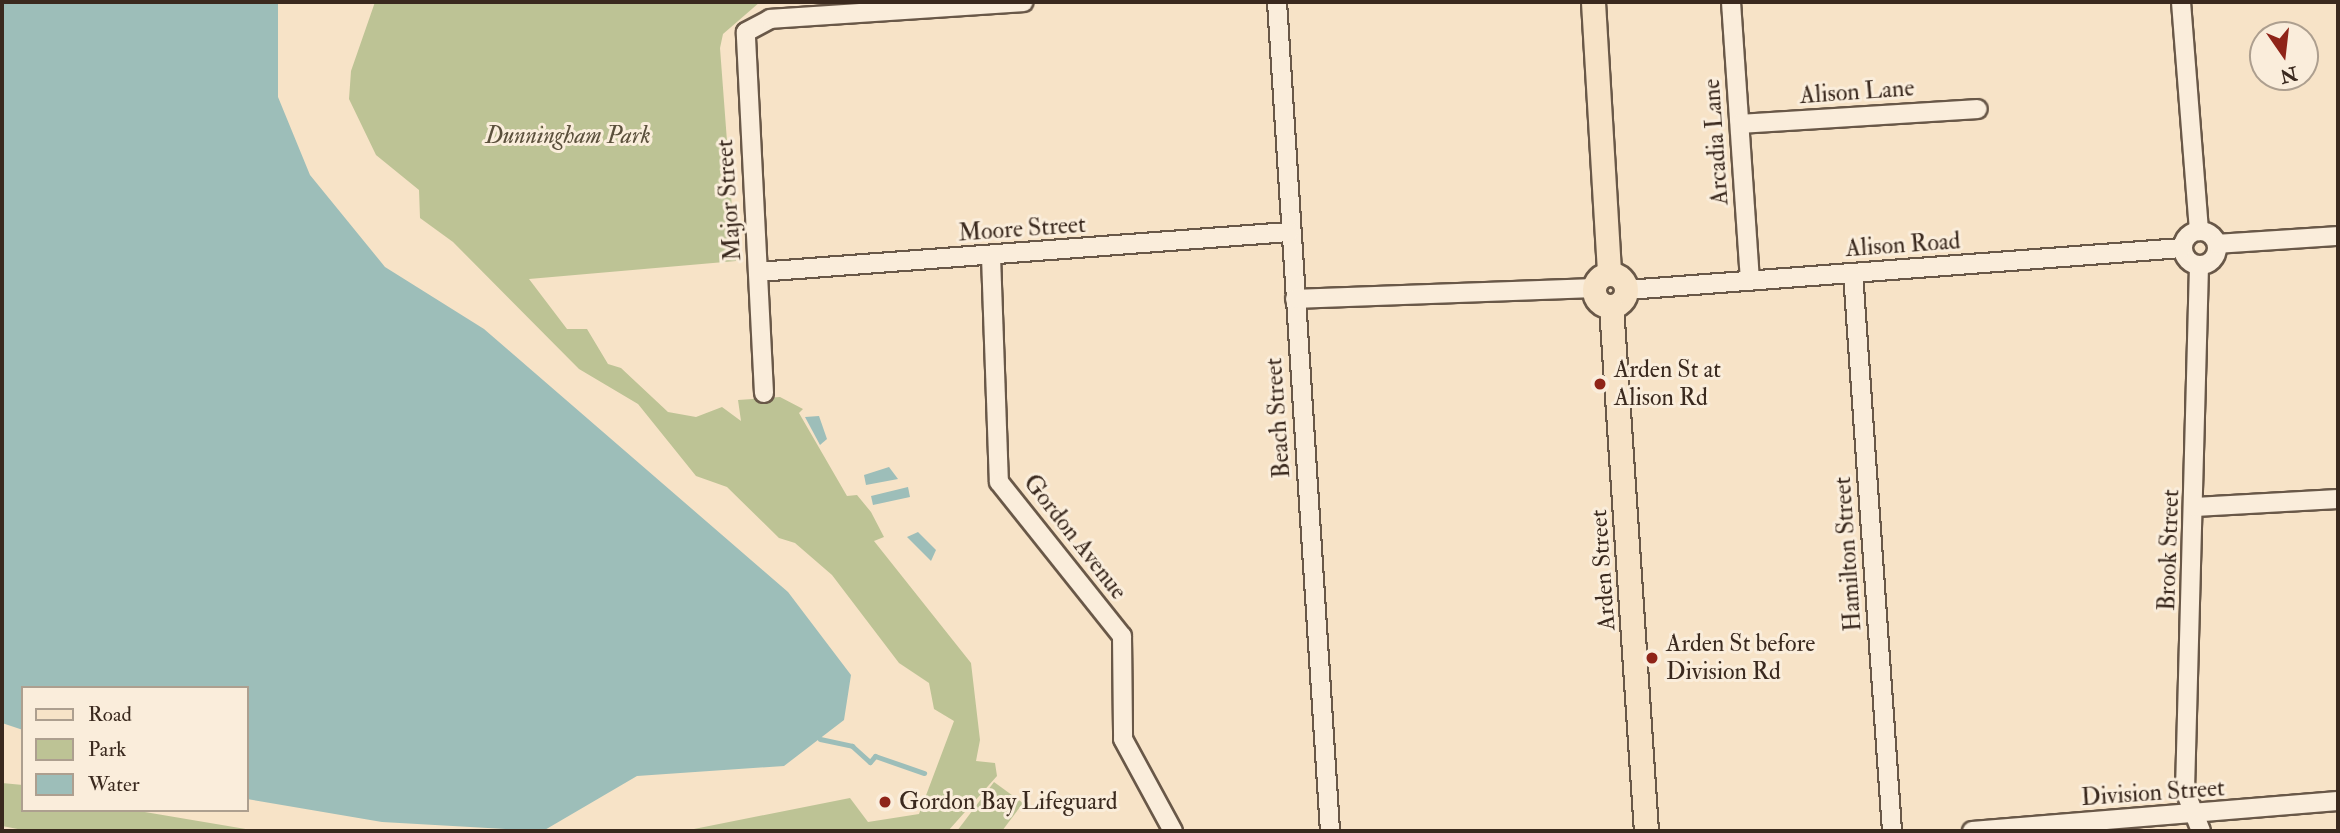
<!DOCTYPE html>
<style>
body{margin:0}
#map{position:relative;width:2340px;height:833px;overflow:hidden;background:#f7e3c7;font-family:"IM FELL Double Pica",serif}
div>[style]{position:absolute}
.green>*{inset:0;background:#bdc395}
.water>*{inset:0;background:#9dbeb9}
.stream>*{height:5px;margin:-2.5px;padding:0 2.5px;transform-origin:2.5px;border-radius:2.5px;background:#9dbeb9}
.roads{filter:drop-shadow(2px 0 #695848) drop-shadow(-2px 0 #695848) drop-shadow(0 2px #695848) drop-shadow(0 -2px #695848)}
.minor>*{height:18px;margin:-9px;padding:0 9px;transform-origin:9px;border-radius:9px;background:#faeddb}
.minor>.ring{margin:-9px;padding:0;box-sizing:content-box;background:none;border:18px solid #faeddb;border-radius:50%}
.major>*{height:23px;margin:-11.5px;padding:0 11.5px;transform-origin:11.5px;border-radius:11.5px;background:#f7e3c7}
.major>.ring{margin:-11.5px;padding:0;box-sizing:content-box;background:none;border:23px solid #f7e3c7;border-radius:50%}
.dots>*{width:19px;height:19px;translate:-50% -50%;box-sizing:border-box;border:4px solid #faeddb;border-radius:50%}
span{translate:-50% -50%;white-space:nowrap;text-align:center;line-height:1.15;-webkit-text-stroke:6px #faeddb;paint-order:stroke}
.street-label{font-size:24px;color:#3a291e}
.park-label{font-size:24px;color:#5b503c;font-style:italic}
.poi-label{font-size:24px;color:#3a291e}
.left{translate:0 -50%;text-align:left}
.frame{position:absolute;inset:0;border:4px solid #3a291e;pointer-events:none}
.legend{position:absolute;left:21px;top:686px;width:228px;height:126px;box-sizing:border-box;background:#faeddb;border:2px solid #ad9f8f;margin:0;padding:9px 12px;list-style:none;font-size:21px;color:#3a291e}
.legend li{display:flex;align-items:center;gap:14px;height:35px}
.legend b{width:35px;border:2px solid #ad9f8f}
.north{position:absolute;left:2249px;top:21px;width:70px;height:70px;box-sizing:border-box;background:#faeddb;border:2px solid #ad9f8f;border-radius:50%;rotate:166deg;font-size:19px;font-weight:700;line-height:28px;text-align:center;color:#3a291e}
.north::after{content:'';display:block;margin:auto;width:24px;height:32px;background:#8f2418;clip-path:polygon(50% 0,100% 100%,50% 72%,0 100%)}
</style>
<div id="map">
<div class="green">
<div style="clip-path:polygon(375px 2px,760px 2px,723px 34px,720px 48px,736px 261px,529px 279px,567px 329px,587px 329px,608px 364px,621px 368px,668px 412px,696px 417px,722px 407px,741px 421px,738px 400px,780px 397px,803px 409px,799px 413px,847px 496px,857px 495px,871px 512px,884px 537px,874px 541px,971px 663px,980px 740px,976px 761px,995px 763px,997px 776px,948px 831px,684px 831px,850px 798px,868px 822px,919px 814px,954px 721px,934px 709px,929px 683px,899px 663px,832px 575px,795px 543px,779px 538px,727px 487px,696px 476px,638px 404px,579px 369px,453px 242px,420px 218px,419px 190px,376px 155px,349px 99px,351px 71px)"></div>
<div style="clip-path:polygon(994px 782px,1023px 803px,1002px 831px,957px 831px)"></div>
<div style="clip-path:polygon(2px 783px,23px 785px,23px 810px,133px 810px,257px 831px,28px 831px,2px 826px)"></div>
</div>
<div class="water">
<div style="clip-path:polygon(2px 2px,278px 2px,278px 97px,310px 175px,385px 267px,484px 329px,788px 592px,851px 675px,844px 720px,784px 766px,637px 776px,543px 831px,382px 822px,247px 799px,247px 688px,23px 688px,23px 730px,2px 723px)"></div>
<div style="clip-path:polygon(819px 416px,827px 439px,820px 445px,805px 417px)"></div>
<div style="clip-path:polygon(889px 467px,898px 479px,866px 485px,864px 475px)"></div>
<div style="clip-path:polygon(908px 487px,910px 497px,873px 505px,871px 496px)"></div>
<div style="clip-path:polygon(918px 532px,936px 550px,931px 561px,907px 537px)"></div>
</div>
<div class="stream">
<div style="left:820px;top:739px;width:33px;rotate:12deg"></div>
<div style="left:852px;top:746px;width:24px;rotate:42deg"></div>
<div style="left:870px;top:762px;width:8px;rotate:-50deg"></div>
<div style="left:875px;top:756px;width:52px;rotate:19.1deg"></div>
</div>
<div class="roads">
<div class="minor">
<div style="left:1277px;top:2px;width:831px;rotate:86.34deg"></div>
<div style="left:1731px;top:2px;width:279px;rotate:86.1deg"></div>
<div style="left:2181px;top:2px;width:230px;rotate:85.5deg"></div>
<div style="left:1740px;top:124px;width:238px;rotate:-3.6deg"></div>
<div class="ring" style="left:2183px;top:231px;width:16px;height:16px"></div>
<div style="left:2217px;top:244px;width:121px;rotate:-3.8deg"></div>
<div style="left:991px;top:256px;width:226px;rotate:88deg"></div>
<div style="left:999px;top:482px;width:197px;rotate:51.4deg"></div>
<div style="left:1122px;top:636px;width:103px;rotate:89.4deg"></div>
<div style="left:1123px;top:739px;width:105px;rotate:61.5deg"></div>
<div style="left:2199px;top:266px;width:525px;rotate:91.53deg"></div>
<div style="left:2185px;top:791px;width:43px;rotate:68.2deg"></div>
<div style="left:758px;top:272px;width:533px;rotate:-4.31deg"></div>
<div style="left:1853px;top:273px;width:559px;rotate:86deg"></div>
<div style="left:1627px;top:290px;width:557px;rotate:-4.33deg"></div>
<div style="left:1295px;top:299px;width:298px;rotate:-2.1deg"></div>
<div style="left:764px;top:393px;width:361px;rotate:-92.9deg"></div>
<div style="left:746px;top:32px;width:27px;rotate:-28deg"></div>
<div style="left:770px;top:19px;width:254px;rotate:-3.8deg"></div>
<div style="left:2195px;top:507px;width:143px;rotate:-3.2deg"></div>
<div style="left:1972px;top:831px;width:367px;rotate:-4.7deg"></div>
</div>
<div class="major">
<div style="left:1593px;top:2px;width:271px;rotate:86.6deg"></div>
<div class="ring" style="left:1594px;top:274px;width:9px;height:9px"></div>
<div style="left:1611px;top:306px;width:526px;rotate:86.19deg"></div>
</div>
</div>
<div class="dots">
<div style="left:1600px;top:384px;background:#8f2418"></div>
<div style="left:1652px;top:658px;background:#8f2418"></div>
<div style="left:885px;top:802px;background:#8f2418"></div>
</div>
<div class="street-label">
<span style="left:1857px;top:92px;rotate:-4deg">Alison Lane</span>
<span style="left:1716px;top:142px;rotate:-94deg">Arcadia Lane</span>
<span style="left:729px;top:200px;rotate:-94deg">Major Street</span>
<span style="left:1022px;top:229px;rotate:-4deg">Moore Street</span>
<span style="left:1903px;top:245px;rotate:-4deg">Alison Road</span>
<span style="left:1278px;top:418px;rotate:-94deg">Beach Street</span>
<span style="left:1075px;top:537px;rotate:52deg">Gordon Avenue</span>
<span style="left:2169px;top:550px;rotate:-88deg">Brook Street</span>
<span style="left:1848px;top:554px;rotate:-94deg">Hamilton Street</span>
<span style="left:1603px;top:570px;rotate:-94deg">Arden Street</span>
<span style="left:2153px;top:793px;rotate:-4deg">Division Street</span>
</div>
<div class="park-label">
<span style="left:568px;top:136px">Dunningham Park</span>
</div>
<div class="poi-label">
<span class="left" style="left:1614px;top:384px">Arden St at<br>Alison Rd</span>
<span class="left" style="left:1666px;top:658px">Arden St before<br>Division Rd</span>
<span class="left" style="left:899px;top:802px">Gordon Bay Lifeguard</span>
</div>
<div class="frame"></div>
<ul class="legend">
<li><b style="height:9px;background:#f7e3c7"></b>Road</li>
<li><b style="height:19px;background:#bdc395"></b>Park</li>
<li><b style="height:19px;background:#9dbeb9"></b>Water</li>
</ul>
<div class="north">N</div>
</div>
